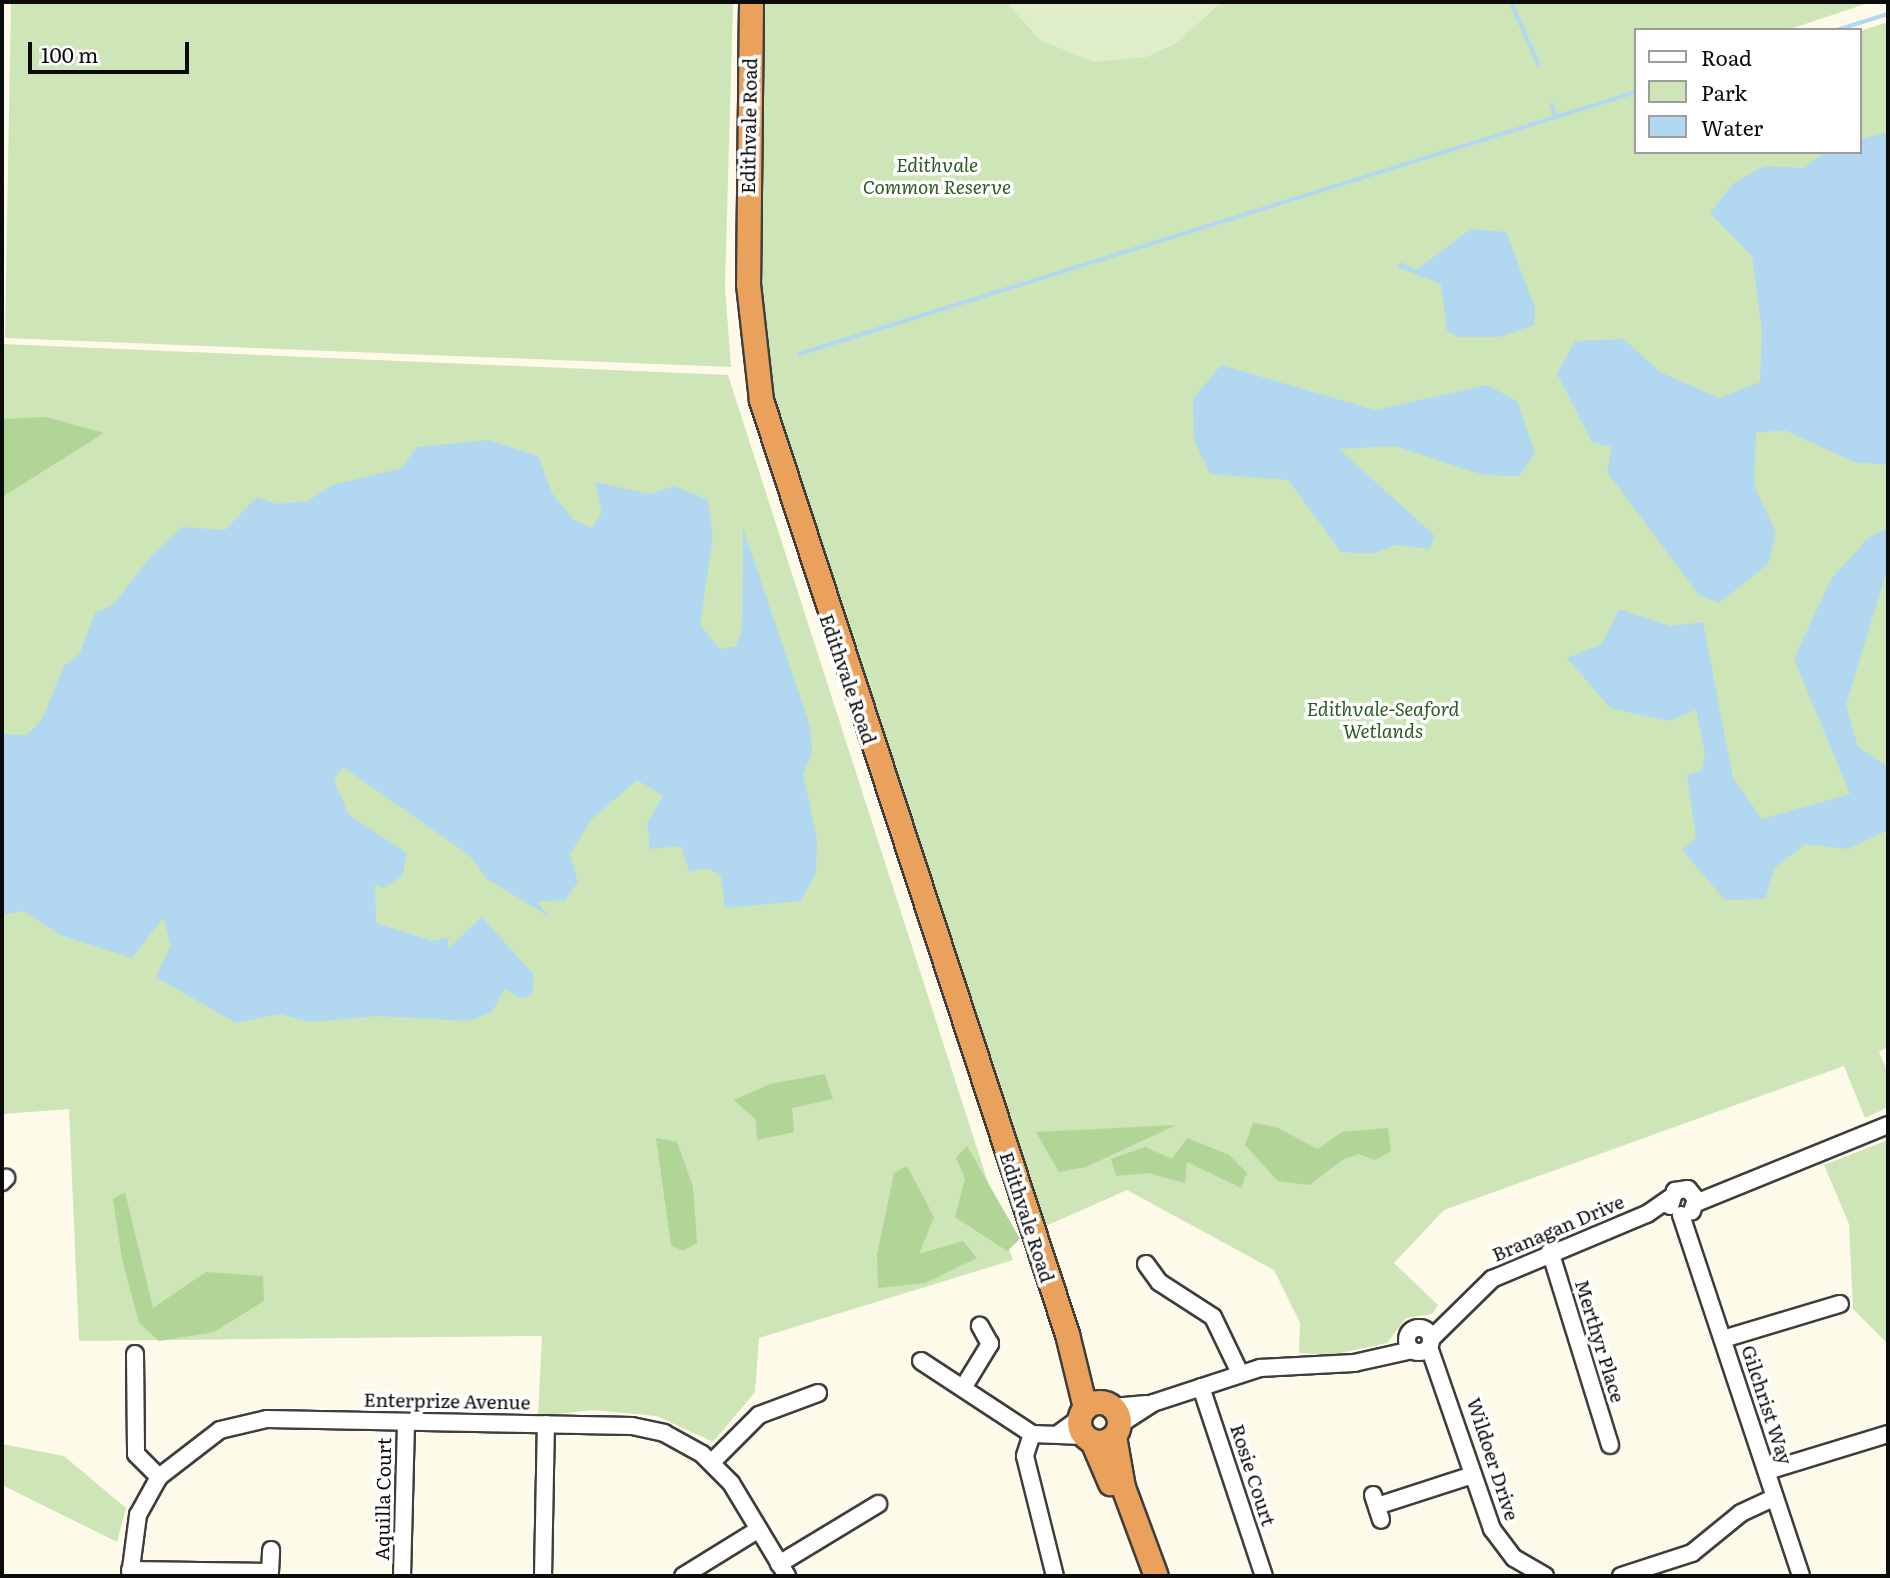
<!DOCTYPE html>
<style>
body{margin:0}
#map{position:relative;width:1890px;height:1578px;overflow:hidden;background:#fefaea;font-family:Literata,serif}
div>[style]{position:absolute}
.green>*{inset:0;background:#cde5b7}
.forest>*{inset:0;background:#b1d497}
.pitch>*{inset:0;background:#dfedc8}
.water>*{inset:0;background:#b2d8f1}
.stream>*{height:3.5px;margin:-1.75px;padding:0 1.75px;transform-origin:1.75px;border-radius:1.75px;background:#b2d8f1}
.roads{filter:drop-shadow(2px 0 #3e3e3e) drop-shadow(-2px 0 #3e3e3e) drop-shadow(0 2px #3e3e3e) drop-shadow(0 -2px #3e3e3e)}
.minor>*{height:16px;margin:-8px;padding:0 8px;transform-origin:8px;border-radius:8px;background:#fff}
.minor>.ring{margin:-8px;padding:0;box-sizing:content-box;background:none;border:16px solid #fff;border-radius:50%}
.highway>*{height:23px;margin:-11.5px;padding:0 11.5px;transform-origin:11.5px;border-radius:11.5px;background:#eaa15b}
.highway>.ring{margin:-11.5px;padding:0;box-sizing:content-box;background:none;border:23px solid #eaa15b;border-radius:50%}
span{translate:-50% -50%;white-space:nowrap;text-align:center;line-height:1.15;-webkit-text-stroke:7px #fff;paint-order:stroke}
.street-label{font-size:19px;color:#0b0b0b}
.park-label{font-size:19px;color:#2b5d20;font-style:italic}
.frame{position:absolute;inset:0;border:4px solid #0b0b0b;pointer-events:none}
.legend{position:absolute;left:1634px;top:28px;width:228px;height:126px;box-sizing:border-box;background:#fff;border:2px solid #9d9d9d;margin:0;padding:9px 12px;list-style:none;font-size:21px;color:#0b0b0b}
.legend li{display:flex;align-items:center;gap:14px;height:35px}
.legend b{width:35px;border:2px solid #9d9d9d}
.scale{position:absolute;left:28px;top:42px;width:161px;height:32px;box-sizing:border-box;border:4px solid #0b0b0b;border-top:0;padding-left:9px;font-size:21px;line-height:24px;white-space:nowrap;color:#0b0b0b;-webkit-text-stroke:5px #fff;paint-order:stroke}
</style>
<div id="map">
<div class="green">
<div style="clip-path:polygon(11px 2px,733px 2px,725px 287px,731px 367px,5px 338px)"></div>
<div style="clip-path:polygon(764px 2px,1871px 2px,1787px 30px,1636px 30px,1636px 152px,1860px 152px,1860px 31px,1888px 22px,1888px 1047px,1879px 1052px,1888px 1072px,1888px 1107px,1865px 1118px,1844px 1066px,1444px 1210px,1394px 1263px,1438px 1305px,1432px 1314px,1406px 1318px,1387px 1343px,1330px 1355px,1299px 1353px,1300px 1323px,1274px 1270px,1127px 1190px,1039px 1229px,777px 411px,758px 296px)"></div>
<div style="clip-path:polygon(2px 344px,728px 375px,1013px 1260px,759px 1338px,755px 1392px,713px 1442px,657px 1416px,593px 1410px,538px 1416px,542px 1336px,79px 1341px,69px 1109px,2px 1114px)"></div>
<div style="clip-path:polygon(1888px 1140px,1888px 1344px,1853px 1309px,1849px 1224px,1824px 1165px)"></div>
<div style="clip-path:polygon(2px 1444px,64px 1456px,126px 1508px,117px 1542px,2px 1485px)"></div>
</div>
<div class="forest">
<div style="clip-path:polygon(46px 417px,104px 433px,2px 497px,2px 419px)"></div>
<div style="clip-path:polygon(825px 1074px,833px 1099px,792px 1108px,794px 1132px,757px 1140px,756px 1120px,734px 1100px,770px 1084px)"></div>
<div style="clip-path:polygon(1253px 1123px,1276px 1127px,1318px 1149px,1342px 1132px,1388px 1128px,1391px 1151px,1375px 1160px,1359px 1154px,1344px 1159px,1309px 1185px,1278px 1181px,1245px 1145px)"></div>
<div style="clip-path:polygon(1176px 1125px,1086px 1167px,1059px 1172px,1036px 1132px)"></div>
<div style="clip-path:polygon(656px 1138px,677px 1142px,693px 1187px,697px 1243px,682px 1251px,671px 1245px)"></div>
<div style="clip-path:polygon(1187px 1138px,1229px 1155px,1247px 1173px,1241px 1188px,1187px 1162px,1185px 1183px,1148px 1173px,1116px 1176px,1111px 1159px,1145px 1147px,1172px 1159px)"></div>
<div style="clip-path:polygon(967px 1146px,1020px 1239px,1007px 1251px,955px 1217px,965px 1179px,956px 1158px)"></div>
<div style="clip-path:polygon(907px 1166px,934px 1217px,919px 1254px,963px 1241px,977px 1258px,925px 1283px,878px 1288px,877px 1255px,894px 1173px)"></div>
<div style="clip-path:polygon(125px 1192px,153px 1308px,206px 1272px,263px 1276px,264px 1301px,214px 1332px,159px 1341px,139px 1323px,122px 1259px,113px 1199px)"></div>
</div>
<div class="pitch">
<div style="clip-path:polygon(1006px 2px,1222px 2px,1175px 44px,1147px 57px,1094px 62px,1040px 40px)"></div>
</div>
<div class="water">
<div style="clip-path:polygon(1888px 132px,1888px 465px,1854px 462px,1784px 430px,1756px 433px,1754px 485px,1776px 533px,1768px 564px,1719px 603px,1699px 595px,1607px 472px,1612px 447px,1592px 442px,1557px 374px,1575px 341px,1624px 339px,1660px 372px,1719px 398px,1760px 382px,1762px 332px,1752px 256px,1710px 213px,1734px 183px,1764px 166px,1803px 168px,1826px 152px,1860px 152px,1860px 139px)"></div>
<div style="clip-path:polygon(1471px 229px,1506px 232px,1535px 308px,1534px 325px,1499px 337px,1459px 337px,1447px 331px,1441px 284px,1397px 267px,1401px 262px,1416px 270px)"></div>
<div style="clip-path:polygon(1221px 365px,1375px 410px,1487px 385px,1517px 401px,1535px 453px,1519px 476px,1483px 475px,1395px 446px,1339px 449px,1435px 536px,1430px 549px,1396px 545px,1372px 554px,1341px 552px,1288px 480px,1210px 474px,1194px 440px,1193px 399px)"></div>
<div style="clip-path:polygon(489px 440px,538px 456px,552px 493px,573px 519px,592px 528px,602px 512px,595px 482px,650px 494px,674px 486px,708px 500px,713px 536px,700px 625px,720px 649px,736px 646px,742px 629px,743px 528px,810px 726px,812px 753px,803px 774px,817px 839px,816px 872px,801px 901px,725px 908px,721px 875px,707px 868px,689px 872px,681px 846px,650px 849px,647px 823px,663px 796px,637px 780px,591px 820px,570px 854px,578px 882px,565px 900px,537px 902px,550px 917px,487px 879px,469px 855px,343px 767px,334px 780px,349px 815px,407px 853px,403px 875px,384px 888px,375px 884px,376px 923px,433px 941px,448px 937px,448px 949px,482px 917px,534px 975px,532px 995px,519px 998px,505px 988px,492px 1012px,468px 1021px,378px 1016px,311px 1022px,279px 1014px,236px 1023px,156px 977px,171px 945px,163px 918px,132px 958px,60px 935px,23px 911px,2px 915px,2px 734px,27px 735px,42px 719px,64px 666px,80px 653px,95px 613px,113px 605px,150px 557px,182px 527px,225px 530px,257px 497px,277px 504px,308px 501px,332px 485px,402px 468px,417px 447px)"></div>
<div style="clip-path:polygon(1888px 528px,1888px 566px,1846px 705px,1858px 747px,1888px 767px,1888px 830px,1848px 849px,1805px 844px,1775px 868px,1765px 899px,1725px 900px,1682px 850px,1696px 838px,1687px 775px,1701px 771px,1705px 754px,1696px 710px,1668px 721px,1610px 708px,1567px 658px,1602px 644px,1619px 609px,1671px 626px,1703px 622px,1733px 778px,1762px 819px,1850px 794px,1794px 659px,1831px 579px,1868px 538px)"></div>
</div>
<div class="stream">
<div style="left:1511px;top:2px;width:69px;rotate:66deg"></div>
<div style="left:1837px;top:30px;width:53px;rotate:-17.4deg"></div>
<div style="left:1552px;top:105px;width:13px;rotate:72deg"></div>
<div style="left:799px;top:354px;width:877px;rotate:-17.38deg"></div>
</div>
<div class="roads">
<div class="minor">
<div style="left:2px;top:1182px;width:6px;rotate:-45deg"></div>
<div style="left:1696px;top:1203px;width:207px;rotate:-22.1deg"></div>
<div style="left:1670px;top:1206px;width:16px;rotate:-72deg"></div>
<div style="left:1675px;top:1191px;width:13px;rotate:-9deg"></div>
<div style="left:1688px;top:1189px;width:13px;rotate:51deg"></div>
<div style="left:1696px;top:1199px;width:13px;rotate:108deg"></div>
<div style="left:1681px;top:1215px;width:380px;rotate:71.6deg"></div>
<div style="left:1550px;top:1251px;width:203px;rotate:72.8deg"></div>
<div style="left:1146px;top:1264px;width:22px;rotate:54deg"></div>
<div style="left:1159px;top:1282px;width:64px;rotate:32.9deg"></div>
<div style="left:1213px;top:1317px;width:62px;rotate:64.3deg"></div>
<div class="ring" style="left:1407px;top:1328px;width:8px;height:8px"></div>
<div style="left:1431px;top:1339px;width:86px;rotate:-44.5deg"></div>
<div style="left:1492px;top:1279px;width:168px;rotate:-22.8deg"></div>
<div style="left:1647px;top:1214px;width:28px;rotate:-35deg"></div>
<div style="left:1723px;top:1339px;width:122px;rotate:-16.7deg"></div>
<div style="left:1429px;top:1347px;width:193px;rotate:70.9deg"></div>
<div style="left:1492px;top:1529px;width:36px;rotate:53deg"></div>
<div style="left:1514px;top:1558px;width:36px;rotate:30deg"></div>
<div style="left:135px;top:1354px;width:100px;rotate:89.4deg"></div>
<div style="left:136px;top:1454px;width:33px;rotate:45deg"></div>
<div style="left:921px;top:1361px;width:133px;rotate:33.3deg"></div>
<div style="left:1032px;top:1434px;width:52px;rotate:2.2deg"></div>
<div style="left:1201px;top:1387px;width:199px;rotate:71.6deg"></div>
<div style="left:963px;top:1388px;width:52px;rotate:-58.5deg"></div>
<div style="left:990px;top:1344px;width:21px;rotate:-119deg"></div>
<div style="left:1112px;top:1407px;width:35px;rotate:-5deg"></div>
<div style="left:1119px;top:1425px;width:40px;rotate:-32.9deg"></div>
<div style="left:1153px;top:1403px;width:113px;rotate:-18.1deg"></div>
<div style="left:1260px;top:1368px;width:94px;rotate:-3deg"></div>
<div style="left:1354px;top:1363px;width:59px;rotate:-12.6deg"></div>
<div style="left:1032px;top:1434px;width:23px;rotate:108deg"></div>
<div style="left:1025px;top:1456px;width:124px;rotate:76deg"></div>
<div style="left:1058px;top:1434px;width:26px;rotate:-36deg"></div>
<div style="left:712px;top:1462px;width:66px;rotate:-45deg"></div>
<div style="left:759px;top:1415px;width:63px;rotate:-20.4deg"></div>
<div style="left:1767px;top:1471px;width:127px;rotate:-17deg"></div>
<div style="left:1373px;top:1495px;width:26px;rotate:72deg"></div>
<div style="left:1377px;top:1506px;width:101px;rotate:-17.9deg"></div>
<div style="left:779px;top:1564px;width:116px;rotate:-31.2deg"></div>
<div style="left:130px;top:1570px;width:140px;rotate:0.8deg"></div>
<div style="left:270px;top:1572px;width:22px;rotate:-87deg"></div>
<div style="left:130px;top:1576px;width:62px;rotate:-82.5deg"></div>
<div style="left:138px;top:1515px;width:43px;rotate:-61.1deg"></div>
<div style="left:159px;top:1477px;width:77px;rotate:-37.6deg"></div>
<div style="left:220px;top:1430px;width:48px;rotate:-13.2deg"></div>
<div style="left:267px;top:1419px;width:365px;rotate:1.1deg"></div>
<div style="left:632px;top:1426px;width:33px;rotate:12deg"></div>
<div style="left:664px;top:1433px;width:43px;rotate:28.9deg"></div>
<div style="left:702px;top:1454px;width:41px;rotate:45deg"></div>
<div style="left:731px;top:1483px;width:109px;rotate:58.9deg"></div>
<div style="left:402px;top:1576px;width:154px;rotate:-88.5deg"></div>
<div style="left:543px;top:1576px;width:152px;rotate:-88.9deg"></div>
<div style="left:683px;top:1576px;width:89px;rotate:-31.7deg"></div>
<div style="left:1621px;top:1576px;width:75px;rotate:-17.9deg"></div>
<div style="left:1692px;top:1553px;width:63px;rotate:-39.2deg"></div>
<div style="left:1741px;top:1513px;width:35px;rotate:-25deg"></div>
</div>
<div class="highway">
<div style="left:751px;top:2px;width:282px;rotate:90.6deg"></div>
<div style="left:748px;top:284px;width:117px;rotate:83.6deg"></div>
<div style="left:761px;top:400px;width:983px;rotate:71.86deg"></div>
<div style="left:1067px;top:1334px;width:76px;rotate:76.3deg"></div>
<div class="ring" style="left:1079px;top:1402px;width:17px;height:17px"></div>
<div style="left:1114px;top:1436px;width:52px;rotate:80deg"></div>
<div style="left:1123px;top:1487px;width:95px;rotate:69.7deg"></div>
<div style="left:1092px;top:1441px;width:46px;rotate:66.8deg"></div>
</div>
</div>
<div class="street-label">
<span style="left:749px;top:126px;rotate:-89deg">Edithvale Road</span>
<span style="left:848px;top:679px;rotate:71deg">Edithvale Road</span>
<span style="left:1027px;top:1217px;rotate:72deg">Edithvale Road</span>
<span style="left:1558px;top:1228px;rotate:-23deg">Branagan Drive</span>
<span style="left:1600px;top:1341px;rotate:73deg">Merthyr Place</span>
<span style="left:447px;top:1401px;rotate:1deg">Enterprize Avenue</span>
<span style="left:1767px;top:1405px;rotate:72deg">Gilchrist Way</span>
<span style="left:1493px;top:1459px;rotate:72deg">Wildoer Drive</span>
<span style="left:1253px;top:1475px;rotate:72deg">Rosie Court</span>
<span style="left:383px;top:1499px;rotate:-89deg">Aquilla Court</span>
</div>
<div class="park-label">
<span style="left:937px;top:176px">Edithvale<br>Common Reserve</span>
<span style="left:1383px;top:720px">Edithvale-Seaford<br>Wetlands</span>
</div>
<div class="frame"></div>
<ul class="legend">
<li><b style="height:9px;background:#fff"></b>Road</li>
<li><b style="height:19px;background:#cde5b7"></b>Park</li>
<li><b style="height:19px;background:#b2d8f1"></b>Water</li>
</ul>
<div class="scale">100 m</div>
</div>
